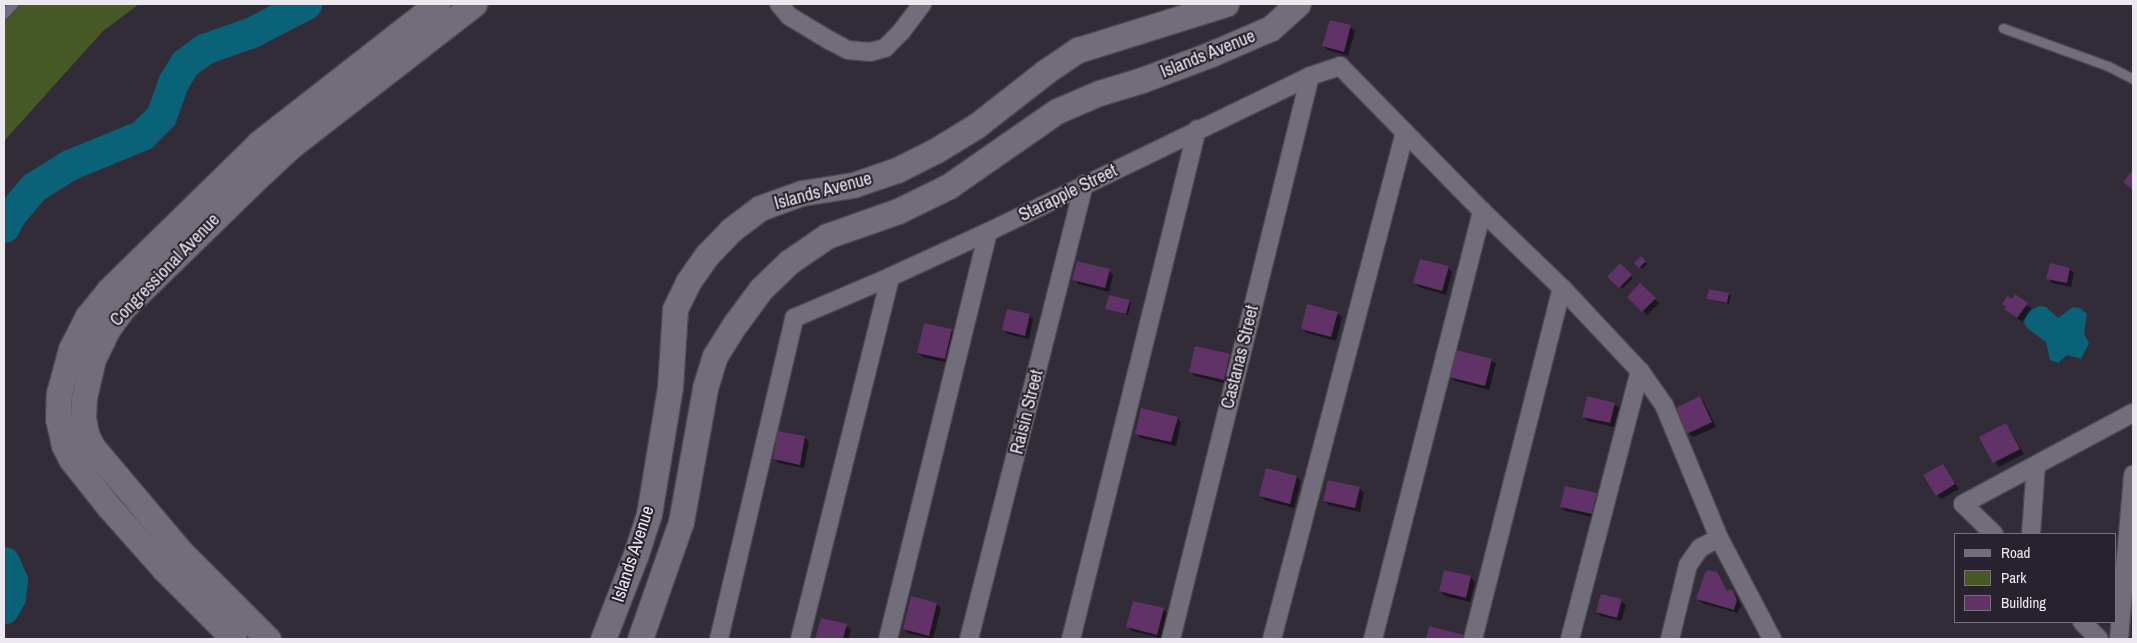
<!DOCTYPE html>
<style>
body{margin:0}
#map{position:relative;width:2137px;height:643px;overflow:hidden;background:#312c37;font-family:"Archivo Narrow",sans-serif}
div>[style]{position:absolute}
.green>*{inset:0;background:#475925}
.water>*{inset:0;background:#096278}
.shadow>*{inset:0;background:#0007}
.river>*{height:31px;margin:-15.5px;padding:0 15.5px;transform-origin:15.5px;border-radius:15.5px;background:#096278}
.building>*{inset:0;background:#613268}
.roads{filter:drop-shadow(1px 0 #4b4750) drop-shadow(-1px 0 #4b4750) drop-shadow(0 1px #4b4750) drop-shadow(0 -1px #4b4750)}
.lane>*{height:9px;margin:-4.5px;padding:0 4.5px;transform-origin:4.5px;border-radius:4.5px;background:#726d7a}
.street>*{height:18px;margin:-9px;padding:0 9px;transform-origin:9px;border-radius:9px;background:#726d7a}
.secondary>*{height:25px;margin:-12.5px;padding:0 12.5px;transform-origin:12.5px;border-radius:12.5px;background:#726d7a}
span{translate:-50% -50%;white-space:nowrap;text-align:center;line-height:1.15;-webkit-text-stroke:4px #27222d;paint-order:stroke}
.street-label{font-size:18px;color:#ebe8ef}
.frame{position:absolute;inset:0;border:5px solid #ebe8ef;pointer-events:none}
.legend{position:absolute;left:1954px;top:533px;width:162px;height:90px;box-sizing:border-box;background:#27222d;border:1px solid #75717b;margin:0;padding:6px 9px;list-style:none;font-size:15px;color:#ebe8ef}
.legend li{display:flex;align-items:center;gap:10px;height:25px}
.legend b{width:25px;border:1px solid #75717b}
</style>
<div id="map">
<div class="green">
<div style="clip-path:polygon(4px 4px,139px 4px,103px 31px,4px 141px)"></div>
</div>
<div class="water">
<div style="clip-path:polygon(2040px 306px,2046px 307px,2058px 318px,2073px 307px,2080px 308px,2087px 314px,2084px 334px,2089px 343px,2081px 359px,2067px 355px,2058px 363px,2050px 360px,2046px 342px,2027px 328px,2024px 322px,2028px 311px)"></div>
</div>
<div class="shadow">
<div style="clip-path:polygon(1350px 27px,1355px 31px,1348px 56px,1328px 50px,1323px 46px)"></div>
<div style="clip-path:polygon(1641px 257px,1647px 264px,1642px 269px,1636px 263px)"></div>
<div style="clip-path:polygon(1620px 265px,1633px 278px,1622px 289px,1609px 277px)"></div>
<div style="clip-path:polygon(1448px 268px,1452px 272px,1446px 295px,1419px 287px,1415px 283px)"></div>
<div style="clip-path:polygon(2069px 269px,2074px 273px,2071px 287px,2052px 283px,2048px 278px)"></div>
<div style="clip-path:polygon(1109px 270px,1113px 275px,1109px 292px,1078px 284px,1074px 279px)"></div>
<div style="clip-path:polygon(1640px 285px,1659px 303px,1647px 315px,1628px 297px)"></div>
<div style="clip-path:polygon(1710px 290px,1729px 294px,1731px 296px,1729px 304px,1710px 300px,1708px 299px)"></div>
<div style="clip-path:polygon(2015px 296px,2032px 309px,2022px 322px,2010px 313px,2003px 304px,2012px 301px)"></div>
<div style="clip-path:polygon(1129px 301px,1131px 303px,1128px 315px,1107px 309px)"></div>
<div style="clip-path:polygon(1337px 313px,1342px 317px,1336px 341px,1307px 333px,1302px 329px)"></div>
<div style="clip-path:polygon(1029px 315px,1033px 320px,1029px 339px,1008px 334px,1004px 330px)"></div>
<div style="clip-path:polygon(951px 330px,955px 334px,949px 363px,923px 357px,918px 353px)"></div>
<div style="clip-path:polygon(1230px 355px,1234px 359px,1228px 384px,1195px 376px,1191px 372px)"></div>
<div style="clip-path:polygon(1491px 360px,1496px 364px,1489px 390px,1455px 381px,1451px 377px)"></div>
<div style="clip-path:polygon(1700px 398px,1704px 402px,1716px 427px,1693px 437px,1688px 433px)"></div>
<div style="clip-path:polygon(1614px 404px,1619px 408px,1614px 427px,1588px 421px,1583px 416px)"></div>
<div style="clip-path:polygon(1177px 418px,1181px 422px,1176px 446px,1141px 438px,1136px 433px)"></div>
<div style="clip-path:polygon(2006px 424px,2024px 454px,1999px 467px,1981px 438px)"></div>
<div style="clip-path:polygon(805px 438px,809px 442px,804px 468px,779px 463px,774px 459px)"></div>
<div style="clip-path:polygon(1942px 465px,1959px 489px,1941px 499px,1937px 495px)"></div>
<div style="clip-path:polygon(1297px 477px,1301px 481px,1294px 508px,1265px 500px,1260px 496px)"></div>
<div style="clip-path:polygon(1329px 481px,1360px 489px,1364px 493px,1360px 512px,1329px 505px,1324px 500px)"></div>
<div style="clip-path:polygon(1596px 494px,1601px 499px,1596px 518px,1566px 511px,1561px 507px)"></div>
<div style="clip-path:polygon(1716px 573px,1728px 592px,1732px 591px,1736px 595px,1741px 605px,1738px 613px,1702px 603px,1698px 599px)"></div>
<div style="clip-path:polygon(1471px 578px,1475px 582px,1470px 602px,1445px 596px,1440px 591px)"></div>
<div style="clip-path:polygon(912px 598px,937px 604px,941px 608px,933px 639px,908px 633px,904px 629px)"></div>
<div style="clip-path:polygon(1621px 601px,1626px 605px,1621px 621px,1601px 616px,1597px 612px)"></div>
<div style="clip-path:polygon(1163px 609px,1168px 614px,1162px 638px,1132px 631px,1128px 627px)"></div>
<div style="clip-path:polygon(846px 626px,851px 630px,848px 639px,817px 639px)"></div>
</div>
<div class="river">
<div style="left:4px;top:227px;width:15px;rotate:-62deg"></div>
<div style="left:11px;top:214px;width:35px;rotate:-50deg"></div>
<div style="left:34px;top:187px;width:41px;rotate:-32.2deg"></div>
<div style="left:69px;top:165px;width:79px;rotate:-22.3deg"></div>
<div style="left:142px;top:135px;width:27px;rotate:-45deg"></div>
<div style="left:161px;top:116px;width:37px;rotate:-70deg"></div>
<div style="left:174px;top:81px;width:21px;rotate:-59deg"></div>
<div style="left:185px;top:63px;width:24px;rotate:-36deg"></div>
<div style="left:204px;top:49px;width:51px;rotate:-19.5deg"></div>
<div style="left:252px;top:32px;width:61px;rotate:-27.4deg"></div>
<div style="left:4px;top:562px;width:20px;rotate:66deg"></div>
<div style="left:12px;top:580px;width:17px;rotate:97deg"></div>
<div style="left:10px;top:597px;width:13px;rotate:119deg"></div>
</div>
<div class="building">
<div style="clip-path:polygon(1330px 20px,1351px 25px,1344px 52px,1322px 46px)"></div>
<div style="clip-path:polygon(2133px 170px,2133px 190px,2123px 182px)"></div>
<div style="clip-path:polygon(1641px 256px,1646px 261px,1639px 268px,1634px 263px)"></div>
<div style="clip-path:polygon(1420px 259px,1449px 266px,1442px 291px,1413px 283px)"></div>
<div style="clip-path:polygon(1077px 261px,1110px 269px,1105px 288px,1072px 280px)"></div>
<div style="clip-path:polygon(1620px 263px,1632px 275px,1619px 288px,1607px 277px)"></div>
<div style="clip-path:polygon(2050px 263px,2070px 268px,2067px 283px,2046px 279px)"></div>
<div style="clip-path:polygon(1640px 283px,1656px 298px,1642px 312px,1627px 297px)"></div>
<div style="clip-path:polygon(1709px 289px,1729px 293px,1727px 303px,1706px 299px)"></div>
<div style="clip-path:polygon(2015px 294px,2028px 303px,2017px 318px,2004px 309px,2006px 307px,2002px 304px,2007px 296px,2012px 299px)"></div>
<div style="clip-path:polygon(1109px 295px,1130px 300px,1126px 314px,1105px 309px)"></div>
<div style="clip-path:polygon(1307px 304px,1338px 312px,1331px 337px,1301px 329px)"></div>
<div style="clip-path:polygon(1007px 309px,1030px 314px,1025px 336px,1002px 330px)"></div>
<div style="clip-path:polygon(924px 323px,952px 329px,945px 359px,917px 353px)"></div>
<div style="clip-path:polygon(1195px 346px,1230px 354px,1224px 380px,1189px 372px)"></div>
<div style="clip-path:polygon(1456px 350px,1492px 359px,1485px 386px,1449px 377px)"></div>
<div style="clip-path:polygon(1587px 396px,1615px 403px,1610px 423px,1582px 417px)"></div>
<div style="clip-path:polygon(1700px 396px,1712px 422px,1687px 434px,1676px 408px)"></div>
<div style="clip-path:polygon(1141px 408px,1178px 417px,1171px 442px,1135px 434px)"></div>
<div style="clip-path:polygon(2006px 423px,2020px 449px,1993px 463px,1979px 437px)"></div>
<div style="clip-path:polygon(778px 431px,805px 436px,800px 465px,773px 459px)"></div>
<div style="clip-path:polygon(1943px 464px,1955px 484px,1936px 496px,1923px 475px)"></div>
<div style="clip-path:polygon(1266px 468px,1297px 476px,1290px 504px,1259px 496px)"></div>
<div style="clip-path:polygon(1328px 480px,1360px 487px,1355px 508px,1323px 501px)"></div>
<div style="clip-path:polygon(1565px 486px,1597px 493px,1592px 514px,1560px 507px)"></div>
<div style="clip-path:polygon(1444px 570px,1471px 576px,1466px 598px,1439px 591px)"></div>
<div style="clip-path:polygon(1708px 570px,1717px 572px,1727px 591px,1732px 589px,1737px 600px,1734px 610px,1696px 599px,1705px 573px)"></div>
<div style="clip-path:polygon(1601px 594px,1622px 599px,1617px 618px,1596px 612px)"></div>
<div style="clip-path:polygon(911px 596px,937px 603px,929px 636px,903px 629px)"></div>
<div style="clip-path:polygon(1133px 601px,1164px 608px,1157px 635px,1126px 627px)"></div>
<div style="clip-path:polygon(821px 618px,847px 624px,843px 639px,815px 639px)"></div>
<div style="clip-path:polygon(1429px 626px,1464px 635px,1463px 639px,1426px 639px)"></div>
</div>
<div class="roads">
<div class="lane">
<div style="left:4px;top:14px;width:13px;rotate:-48deg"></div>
<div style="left:2003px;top:28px;width:112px;rotate:19.9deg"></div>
<div style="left:2108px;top:66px;width:28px;rotate:27deg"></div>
</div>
<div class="street">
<div style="left:779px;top:4px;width:16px;rotate:50deg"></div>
<div style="left:789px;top:16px;width:47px;rotate:31deg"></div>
<div style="left:829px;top:40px;width:21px;rotate:28deg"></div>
<div style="left:848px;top:50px;width:22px;rotate:5deg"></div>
<div style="left:870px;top:52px;width:16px;rotate:-15deg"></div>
<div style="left:885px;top:48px;width:23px;rotate:-45deg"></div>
<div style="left:901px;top:32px;width:35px;rotate:-53deg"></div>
<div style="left:1994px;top:534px;width:43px;rotate:-135.9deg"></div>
<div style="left:1963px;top:504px;width:193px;rotate:-28.2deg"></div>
<div style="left:2031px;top:534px;width:69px;rotate:-85.9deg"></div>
<div style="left:2082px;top:622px;width:24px;rotate:45deg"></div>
<div style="left:719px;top:639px;width:330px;rotate:-76.8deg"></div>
<div style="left:794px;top:318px;width:104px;rotate:-23.1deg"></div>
<div style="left:890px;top:277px;width:108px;rotate:-24.7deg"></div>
<div style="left:988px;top:232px;width:358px;rotate:-25.8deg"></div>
<div style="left:1310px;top:76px;width:32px;rotate:-18deg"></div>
<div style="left:1340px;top:66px;width:203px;rotate:45.6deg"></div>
<div style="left:1482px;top:211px;width:111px;rotate:43.9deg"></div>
<div style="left:1562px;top:288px;width:114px;rotate:46.8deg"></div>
<div style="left:1640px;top:371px;width:42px;rotate:54.8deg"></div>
<div style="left:1664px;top:405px;width:144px;rotate:67.5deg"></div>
<div style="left:1719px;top:538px;width:114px;rotate:62.3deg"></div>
<div style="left:800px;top:639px;width:373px;rotate:-76deg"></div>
<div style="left:888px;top:639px;width:419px;rotate:-76.2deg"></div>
<div style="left:969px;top:639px;width:469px;rotate:-75.8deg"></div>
<div style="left:1071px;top:639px;width:525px;rotate:-76.12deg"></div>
<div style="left:1171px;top:639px;width:580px;rotate:-76.13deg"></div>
<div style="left:1272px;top:639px;width:524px;rotate:-75.3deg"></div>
<div style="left:1373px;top:639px;width:442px;rotate:-75.7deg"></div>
<div style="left:1473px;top:639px;width:362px;rotate:-75.8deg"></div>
<div style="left:1570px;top:639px;width:277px;rotate:-75.4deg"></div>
<div style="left:1670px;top:639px;width:76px;rotate:-76.3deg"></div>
<div style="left:1688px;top:565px;width:21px;rotate:-55deg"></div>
<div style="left:1700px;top:548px;width:21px;rotate:-28deg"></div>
<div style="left:2119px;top:639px;width:165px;rotate:-85.1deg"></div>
</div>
<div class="secondary">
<div style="left:234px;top:639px;width:98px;rotate:-135deg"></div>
<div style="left:165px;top:570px;width:84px;rotate:-131.6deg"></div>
<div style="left:109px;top:507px;width:61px;rotate:-128.4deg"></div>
<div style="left:71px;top:459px;width:16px;rotate:-117deg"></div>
<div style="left:64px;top:445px;width:27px;rotate:-103deg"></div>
<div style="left:58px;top:419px;width:26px;rotate:-88deg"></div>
<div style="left:59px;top:393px;width:46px;rotate:-74.7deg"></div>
<div style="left:71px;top:349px;width:37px;rotate:-63deg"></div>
<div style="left:88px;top:316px;width:33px;rotate:-51deg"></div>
<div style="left:109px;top:290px;width:210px;rotate:-44.4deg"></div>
<div style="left:259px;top:143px;width:226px;rotate:-38deg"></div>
<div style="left:268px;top:639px;width:123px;rotate:-135deg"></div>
<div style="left:181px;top:552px;width:136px;rotate:-130.2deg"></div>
<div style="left:93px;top:448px;width:16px;rotate:-117deg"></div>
<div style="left:86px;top:434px;width:17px;rotate:-100deg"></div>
<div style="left:83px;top:417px;width:19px;rotate:-87deg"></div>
<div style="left:84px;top:398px;width:40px;rotate:-77deg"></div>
<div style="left:93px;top:359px;width:32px;rotate:-64deg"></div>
<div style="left:107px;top:330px;width:26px;rotate:-54deg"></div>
<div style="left:122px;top:309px;width:197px;rotate:-44.2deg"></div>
<div style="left:263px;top:172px;width:38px;rotate:-43deg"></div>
<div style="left:291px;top:146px;width:232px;rotate:-37.8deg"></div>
<div style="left:603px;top:639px;width:91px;rotate:-68.8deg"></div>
<div style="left:636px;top:554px;width:42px;rotate:-72deg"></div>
<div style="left:649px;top:514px;width:129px;rotate:-80.6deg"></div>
<div style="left:670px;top:387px;width:78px;rotate:-86.3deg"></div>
<div style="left:675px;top:309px;width:30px;rotate:-64deg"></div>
<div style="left:688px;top:282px;width:33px;rotate:-55deg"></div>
<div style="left:707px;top:255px;width:35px;rotate:-46deg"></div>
<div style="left:731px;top:230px;width:36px;rotate:-37deg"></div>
<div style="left:760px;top:208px;width:45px;rotate:-19.7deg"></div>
<div style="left:802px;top:193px;width:52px;rotate:-8.9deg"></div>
<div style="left:853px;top:185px;width:46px;rotate:-18.8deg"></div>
<div style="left:897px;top:170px;width:42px;rotate:-26.6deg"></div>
<div style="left:935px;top:151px;width:48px;rotate:-31.4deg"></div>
<div style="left:976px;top:126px;width:88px;rotate:-38deg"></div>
<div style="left:1045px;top:72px;width:40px;rotate:-34deg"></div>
<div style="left:1078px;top:50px;width:155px;rotate:-17.3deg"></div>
<div style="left:640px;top:639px;width:124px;rotate:-70.7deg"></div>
<div style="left:681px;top:522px;width:136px;rotate:-79.8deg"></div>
<div style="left:705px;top:388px;width:34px;rotate:-73deg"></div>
<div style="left:715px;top:356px;width:39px;rotate:-58deg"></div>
<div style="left:736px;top:323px;width:42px;rotate:-53.7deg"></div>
<div style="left:761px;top:289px;width:39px;rotate:-44deg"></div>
<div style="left:789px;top:262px;width:46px;rotate:-34.4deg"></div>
<div style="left:827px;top:236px;width:75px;rotate:-19.4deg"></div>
<div style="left:898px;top:211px;width:57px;rotate:-26.1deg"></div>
<div style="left:949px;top:186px;width:131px;rotate:-34.8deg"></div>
<div style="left:1057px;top:111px;width:46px;rotate:-23.2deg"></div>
<div style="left:1099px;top:93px;width:45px;rotate:-16.8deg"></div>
<div style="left:1142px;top:80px;width:74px;rotate:-20.6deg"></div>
<div style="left:1211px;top:54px;width:65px;rotate:-23.4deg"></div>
<div style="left:1271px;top:28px;width:36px;rotate:-42deg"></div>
</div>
</div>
<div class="street-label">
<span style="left:1208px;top:54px;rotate:-22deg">Islands Avenue</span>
<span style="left:823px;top:191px;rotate:-15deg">Islands Avenue</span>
<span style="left:1068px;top:193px;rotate:-26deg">Starapple Street</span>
<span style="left:165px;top:270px;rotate:-46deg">Congressional Avenue</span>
<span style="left:1240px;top:357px;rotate:-76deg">Castanas Street</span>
<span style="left:1027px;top:412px;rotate:-76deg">Raisin Street</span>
<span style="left:633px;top:554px;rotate:-72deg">Islands Avenue</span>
</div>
<div class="frame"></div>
<ul class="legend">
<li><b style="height:6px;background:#726d7a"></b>Road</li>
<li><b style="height:14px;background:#475925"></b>Park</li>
<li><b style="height:14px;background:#613268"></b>Building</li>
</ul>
</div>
